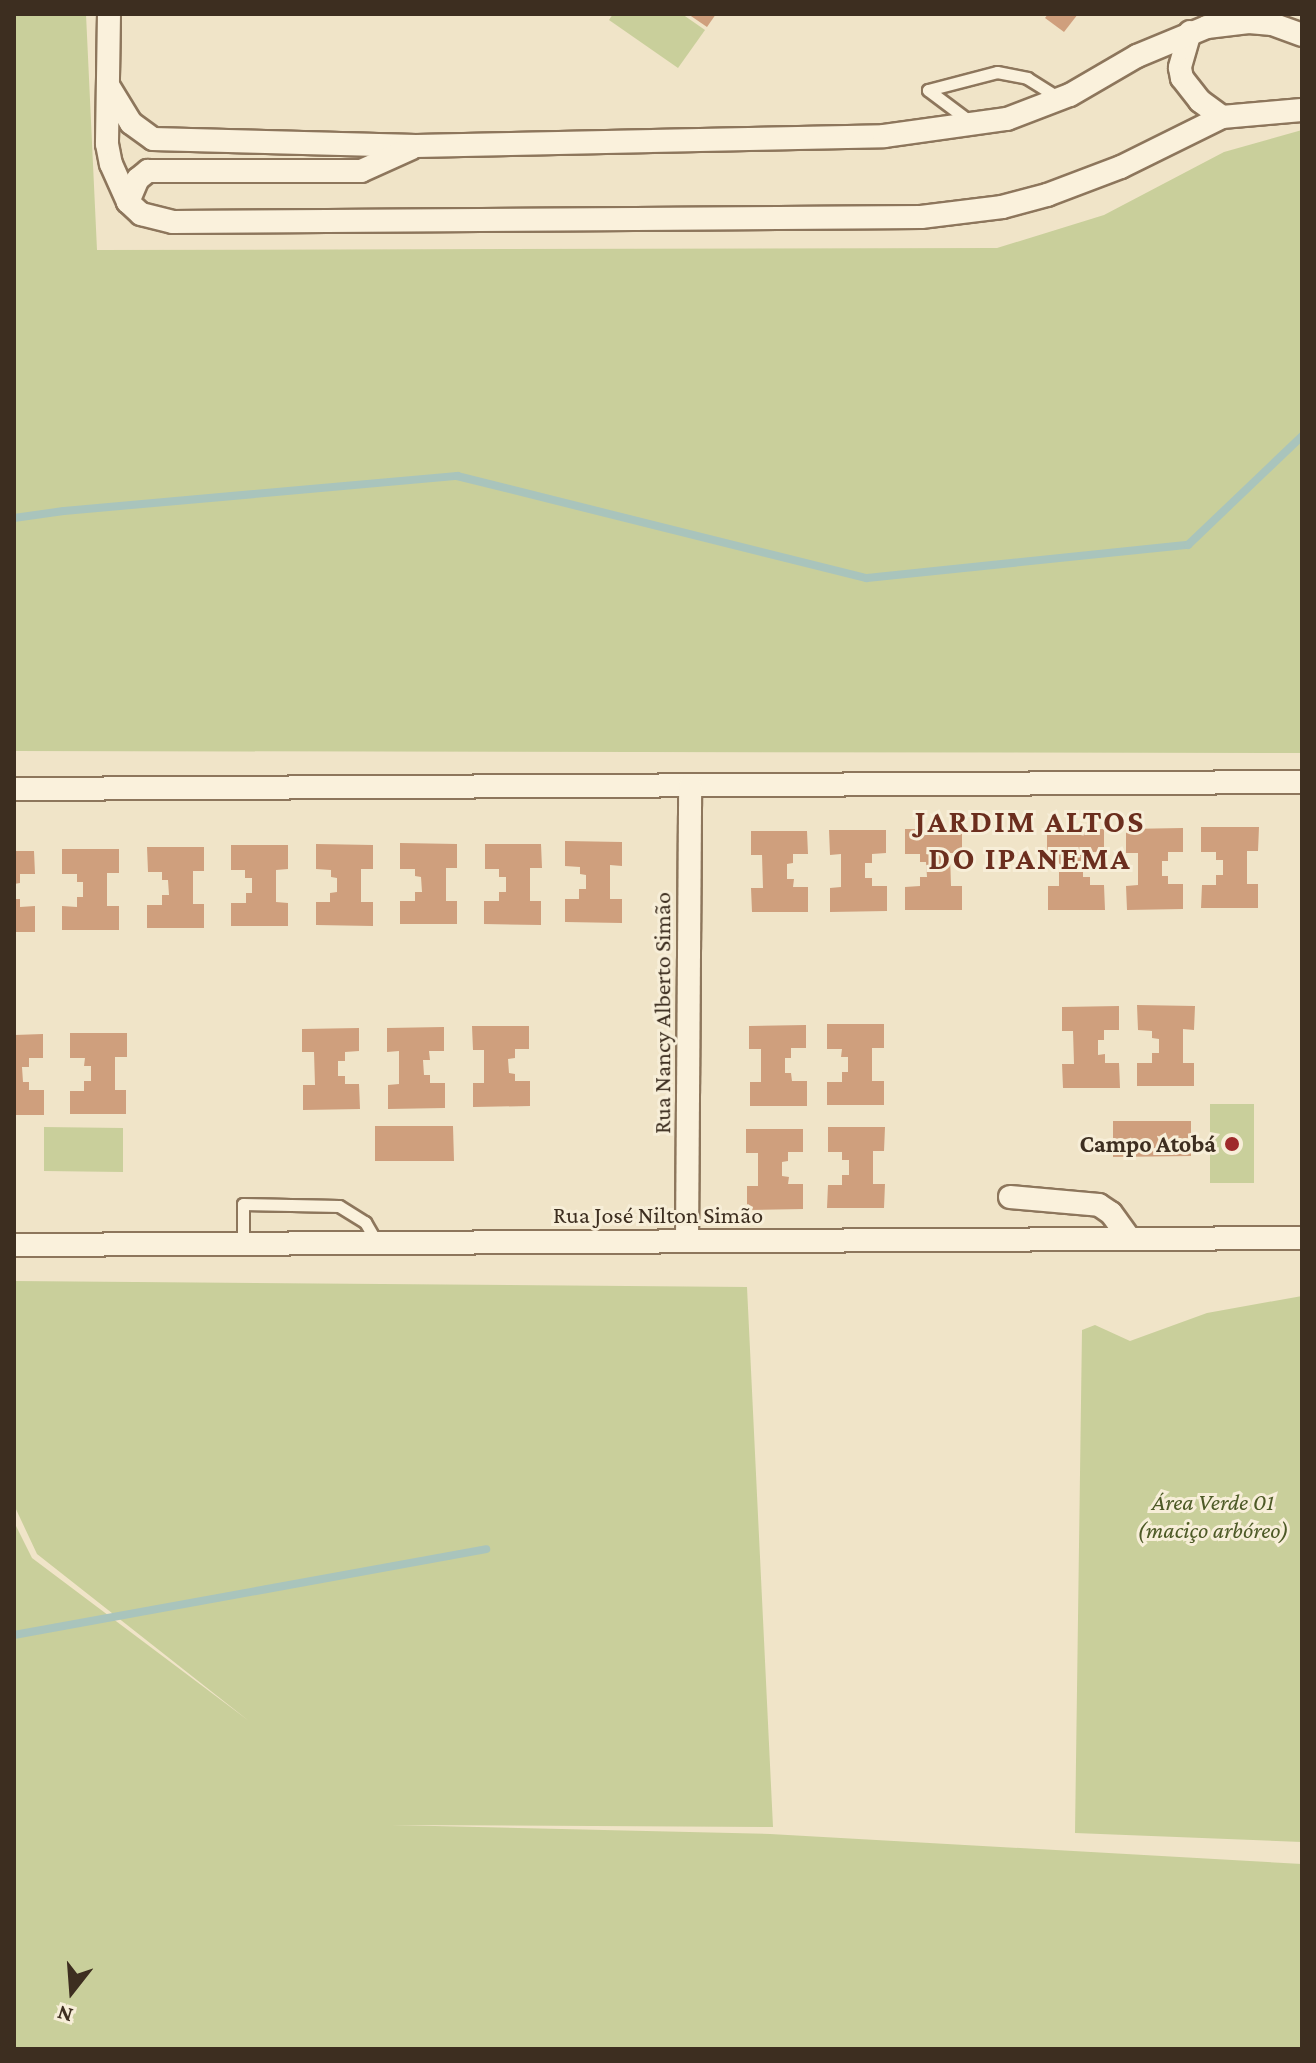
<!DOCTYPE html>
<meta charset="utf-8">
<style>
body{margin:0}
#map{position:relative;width:1316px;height:2063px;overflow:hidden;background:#f0e4c8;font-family:"Crimson Pro",serif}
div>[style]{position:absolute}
.green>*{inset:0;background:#c9cf9b}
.stream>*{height:8px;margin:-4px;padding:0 4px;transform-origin:4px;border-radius:4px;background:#a9c4bc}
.building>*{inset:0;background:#cf9f7d}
.roads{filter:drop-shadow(2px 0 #8d765c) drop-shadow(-2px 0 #8d765c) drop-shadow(0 2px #8d765c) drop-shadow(0 -2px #8d765c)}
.service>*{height:11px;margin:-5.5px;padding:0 5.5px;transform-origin:5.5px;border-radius:5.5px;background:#faf1dc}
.minor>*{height:22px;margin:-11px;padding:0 11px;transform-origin:11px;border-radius:11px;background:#faf1dc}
.dots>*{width:22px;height:22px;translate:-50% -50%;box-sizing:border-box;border:4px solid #f7eed8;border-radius:50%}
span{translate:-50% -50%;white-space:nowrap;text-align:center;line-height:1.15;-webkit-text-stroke:6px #f7eed8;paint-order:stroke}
.street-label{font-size:24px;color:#3d2e20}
.poi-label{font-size:24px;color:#3d2e20;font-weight:700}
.right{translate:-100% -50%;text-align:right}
.park-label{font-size:24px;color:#4d5a26;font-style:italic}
.district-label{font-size:32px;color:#6b2e1e;font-weight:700;letter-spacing:2px}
.frame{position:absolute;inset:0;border:16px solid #3d2e20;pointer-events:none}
.north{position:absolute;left:32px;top:1951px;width:80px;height:80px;-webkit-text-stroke:6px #f7eed8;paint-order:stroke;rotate:197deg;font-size:22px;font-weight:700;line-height:32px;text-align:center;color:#3d2e20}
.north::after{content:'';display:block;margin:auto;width:28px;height:36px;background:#3d2e20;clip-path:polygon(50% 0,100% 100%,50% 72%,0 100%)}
</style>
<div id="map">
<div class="green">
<div style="clip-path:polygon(14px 14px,86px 14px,97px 250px,997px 248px,1104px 215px,1224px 152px,1302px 130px,1302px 753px,14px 751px)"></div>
<div style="clip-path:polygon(613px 14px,682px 14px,705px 30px,678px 68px,609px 20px)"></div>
<div style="clip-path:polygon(1210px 1104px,1254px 1104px,1254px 1183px,1210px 1183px)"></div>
<div style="clip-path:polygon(44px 1127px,123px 1128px,123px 1172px,44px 1171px)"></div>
<div style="clip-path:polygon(14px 1281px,747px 1287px,773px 1827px,391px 1825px,770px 1834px,1302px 1864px,1302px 2049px,14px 2049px,14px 1522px,32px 1558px,249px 1721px,37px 1554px,14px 1505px)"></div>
<div style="clip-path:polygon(1302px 1296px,1302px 1842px,1075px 1833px,1082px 1330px,1095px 1325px,1130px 1341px,1207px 1313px)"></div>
</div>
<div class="stream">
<div style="left:14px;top:518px;width:50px;rotate:-8deg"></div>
<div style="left:64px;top:511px;width:395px;rotate:-5.1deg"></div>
<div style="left:457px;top:476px;width:422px;rotate:14deg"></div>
<div style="left:867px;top:578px;width:323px;rotate:-5.9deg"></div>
<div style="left:1188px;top:545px;width:158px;rotate:-43.7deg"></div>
<div style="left:14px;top:1635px;width:480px;rotate:-10.3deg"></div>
</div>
<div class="building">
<div style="clip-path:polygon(688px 14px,716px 14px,707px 27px)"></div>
<div style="clip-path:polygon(1048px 14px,1078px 14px,1064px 32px,1045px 18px)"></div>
<div style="clip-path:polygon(1201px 827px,1259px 827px,1258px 851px,1247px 851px,1247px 884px,1258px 884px,1258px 908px,1201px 908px,1202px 885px,1216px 885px,1216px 875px,1223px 875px,1223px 860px,1216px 860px,1216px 852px,1201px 852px)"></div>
<div style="clip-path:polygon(1183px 828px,1183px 852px,1168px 852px,1168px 861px,1162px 861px,1162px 876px,1168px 876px,1168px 884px,1183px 884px,1183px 909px,1127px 910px,1126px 886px,1138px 885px,1138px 853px,1126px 853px,1126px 829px)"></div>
<div style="clip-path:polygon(905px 829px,962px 829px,962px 853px,950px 853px,951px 886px,962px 886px,962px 910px,905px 910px,905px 887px,920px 886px,920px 877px,927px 877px,926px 862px,920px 862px,920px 854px,905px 854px)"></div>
<div style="clip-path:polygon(1047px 829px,1104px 829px,1104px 852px,1089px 852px,1090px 862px,1083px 862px,1083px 877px,1090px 877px,1090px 885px,1104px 885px,1105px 910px,1048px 910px,1048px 886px,1059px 886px,1059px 853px,1047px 853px)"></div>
<div style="clip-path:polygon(829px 830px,886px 830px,886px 853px,872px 854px,872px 863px,865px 863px,865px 878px,872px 878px,872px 886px,887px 886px,887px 911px,830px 912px,830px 888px,841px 887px,841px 854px,830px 855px)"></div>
<div style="clip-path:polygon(751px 831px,807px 831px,808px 854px,793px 854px,793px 863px,787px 864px,787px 879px,794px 879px,793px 887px,808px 887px,808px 912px,752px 912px,751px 888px,763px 888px,762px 855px,751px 855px)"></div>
<div style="clip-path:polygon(565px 841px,622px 842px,622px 866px,610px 865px,610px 899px,622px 899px,622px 923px,565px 922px,565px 899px,579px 899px,579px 889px,586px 889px,586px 875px,580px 874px,580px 867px,565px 866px)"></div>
<div style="clip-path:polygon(400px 843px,457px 844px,457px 868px,446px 868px,446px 901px,457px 901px,457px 924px,400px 924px,400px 901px,415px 901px,415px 892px,422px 892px,421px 877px,415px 876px,415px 869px,400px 869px)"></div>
<div style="clip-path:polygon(316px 844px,373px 845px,373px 869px,361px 869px,361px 902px,373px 902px,373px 926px,316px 925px,316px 902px,330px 902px,330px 893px,337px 892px,337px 878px,331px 877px,331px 870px,316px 869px)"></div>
<div style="clip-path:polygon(485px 844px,541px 844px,542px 868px,530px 868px,530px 901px,541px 901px,541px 925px,484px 924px,484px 901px,499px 901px,499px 892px,506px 892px,506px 877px,499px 877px,499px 869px,485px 869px)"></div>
<div style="clip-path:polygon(231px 845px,288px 845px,288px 869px,276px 870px,276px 902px,288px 903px,288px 926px,231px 926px,231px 903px,246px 903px,246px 893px,252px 893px,252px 878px,245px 878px,245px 870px,231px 870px)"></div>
<div style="clip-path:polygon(147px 847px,204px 847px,204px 871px,193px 871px,193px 904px,204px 904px,204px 928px,147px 928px,147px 905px,162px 905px,162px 895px,169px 895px,168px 880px,162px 880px,162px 872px,148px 872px)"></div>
<div style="clip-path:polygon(62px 849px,119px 849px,119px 873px,107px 873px,107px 906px,119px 906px,119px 930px,62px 930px,62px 906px,77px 907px,77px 897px,83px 897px,83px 882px,77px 882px,77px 874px,62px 874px)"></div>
<div style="clip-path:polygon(14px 851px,34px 851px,35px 874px,20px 874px,20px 883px,14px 884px)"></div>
<div style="clip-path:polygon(14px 899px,20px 899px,20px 907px,35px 906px,35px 932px,14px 932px)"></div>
<div style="clip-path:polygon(1137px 1005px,1195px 1006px,1194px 1030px,1183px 1029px,1183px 1063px,1194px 1063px,1194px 1086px,1137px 1086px,1137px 1063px,1152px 1063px,1152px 1053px,1159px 1053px,1159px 1039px,1152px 1038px,1152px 1031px,1138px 1030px)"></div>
<div style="clip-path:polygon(1119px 1006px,1119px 1030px,1104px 1030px,1104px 1040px,1098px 1040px,1098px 1055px,1105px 1054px,1105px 1063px,1119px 1063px,1120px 1088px,1063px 1088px,1062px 1064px,1074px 1064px,1073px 1031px,1062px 1031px,1062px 1007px)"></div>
<div style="clip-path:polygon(827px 1024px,884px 1024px,884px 1048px,872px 1048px,872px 1081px,884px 1081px,884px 1105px,827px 1105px,827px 1082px,842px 1082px,842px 1072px,848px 1072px,848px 1057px,841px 1057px,842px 1049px,827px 1049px)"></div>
<div style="clip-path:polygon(806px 1025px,806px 1048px,791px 1048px,791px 1058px,785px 1058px,785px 1073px,791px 1073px,792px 1081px,807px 1081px,807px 1106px,750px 1106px,750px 1082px,761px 1082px,761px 1049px,749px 1049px,749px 1026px)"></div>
<div style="clip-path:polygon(472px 1026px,529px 1026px,529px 1049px,515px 1049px,515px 1058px,508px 1059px,509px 1073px,515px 1074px,515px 1081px,530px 1081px,530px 1106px,473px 1107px,473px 1083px,484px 1083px,484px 1050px,473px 1050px)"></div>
<div style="clip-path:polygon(444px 1027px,444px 1051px,429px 1051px,430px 1060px,423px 1060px,424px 1075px,430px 1075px,430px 1083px,445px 1083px,445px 1108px,388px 1109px,388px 1085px,399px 1084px,399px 1051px,387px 1052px,387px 1028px)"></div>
<div style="clip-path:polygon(359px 1028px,359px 1051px,345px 1052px,345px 1061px,338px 1061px,338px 1076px,345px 1076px,345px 1084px,359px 1084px,360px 1109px,303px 1110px,303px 1085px,315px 1085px,314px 1052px,302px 1052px,302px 1029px)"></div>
<div style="clip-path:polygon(70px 1033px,127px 1033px,127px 1057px,115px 1057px,115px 1090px,126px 1090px,126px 1114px,70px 1114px,70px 1091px,84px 1091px,84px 1081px,91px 1081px,91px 1066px,84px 1066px,85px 1058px,70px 1058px)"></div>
<div style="clip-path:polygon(43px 1034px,43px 1058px,29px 1058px,29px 1067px,22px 1067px,23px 1082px,29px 1082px,29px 1090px,44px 1090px,44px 1115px,14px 1115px,14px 1035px)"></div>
<div style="clip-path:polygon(1113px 1121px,1191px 1121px,1191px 1156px,1113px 1157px)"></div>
<div style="clip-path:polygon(375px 1126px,453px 1126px,454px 1161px,375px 1161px)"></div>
<div style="clip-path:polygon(828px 1127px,885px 1127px,884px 1151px,873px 1151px,873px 1184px,885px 1184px,884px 1208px,827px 1208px,828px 1185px,842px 1185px,842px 1175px,849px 1175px,849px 1160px,842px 1160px,842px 1152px,828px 1152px)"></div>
<div style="clip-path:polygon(746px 1129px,803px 1129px,803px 1152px,788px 1152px,788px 1161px,782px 1162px,782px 1176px,789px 1177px,788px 1184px,803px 1184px,803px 1209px,747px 1210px,747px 1186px,758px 1186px,758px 1153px,746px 1153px)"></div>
</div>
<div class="roads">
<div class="service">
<div style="left:928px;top:90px;width:71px;rotate:-14.6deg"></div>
<div style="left:997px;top:72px;width:31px;rotate:11deg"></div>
<div style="left:1027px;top:78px;width:38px;rotate:32deg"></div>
<div style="left:928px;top:90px;width:55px;rotate:36.9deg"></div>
<div style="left:243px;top:1243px;width:39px;rotate:-90deg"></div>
<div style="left:243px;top:1204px;width:96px;rotate:1.2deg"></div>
<div style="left:339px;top:1206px;width:31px;rotate:32deg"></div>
<div style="left:365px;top:1222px;width:24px;rotate:60deg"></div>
</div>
<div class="minor">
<div style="left:109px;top:14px;width:130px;rotate:90.9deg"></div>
<div style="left:107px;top:144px;width:20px;rotate:79deg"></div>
<div style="left:111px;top:164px;width:42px;rotate:65.9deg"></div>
<div style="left:128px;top:202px;width:18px;rotate:43deg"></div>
<div style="left:141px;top:214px;width:33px;rotate:14deg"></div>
<div style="left:173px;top:222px;width:748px;rotate:-0.38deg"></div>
<div style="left:921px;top:217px;width:82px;rotate:-7deg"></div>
<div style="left:1002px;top:207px;width:47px;rotate:-14.9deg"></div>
<div style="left:1047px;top:195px;width:79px;rotate:-20.7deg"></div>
<div style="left:1121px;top:167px;width:113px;rotate:-26.3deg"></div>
<div style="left:1222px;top:117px;width:80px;rotate:-5deg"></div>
<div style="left:1190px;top:32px;width:37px;rotate:106deg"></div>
<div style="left:1180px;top:68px;width:10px;rotate:79deg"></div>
<div style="left:1182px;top:78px;width:29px;rotate:52deg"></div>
<div style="left:1200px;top:101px;width:27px;rotate:36deg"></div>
<div style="left:109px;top:87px;width:42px;rotate:58.6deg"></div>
<div style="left:131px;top:123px;width:27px;rotate:36deg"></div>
<div style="left:153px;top:139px;width:263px;rotate:1.5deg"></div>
<div style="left:416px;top:146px;width:468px;rotate:-1.2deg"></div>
<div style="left:884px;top:136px;width:124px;rotate:-7.9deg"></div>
<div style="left:1007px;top:119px;width:67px;rotate:-20.9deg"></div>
<div style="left:1070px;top:95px;width:78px;rotate:-30.2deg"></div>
<div style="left:1137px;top:56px;width:76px;rotate:-22.5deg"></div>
<div style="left:1207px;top:27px;width:42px;rotate:-6.8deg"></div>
<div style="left:1249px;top:22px;width:23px;rotate:5deg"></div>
<div style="left:1272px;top:24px;width:32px;rotate:20deg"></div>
<div style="left:128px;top:202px;width:25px;rotate:-67deg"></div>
<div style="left:138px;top:179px;width:13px;rotate:-39deg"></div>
<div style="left:148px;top:171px;width:213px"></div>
<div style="left:361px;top:171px;width:56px;rotate:-24.3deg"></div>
<div style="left:14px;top:789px;width:1288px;rotate:-0.31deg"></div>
<div style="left:1010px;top:1197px;width:89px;rotate:5.1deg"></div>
<div style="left:1099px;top:1205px;width:14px;rotate:34deg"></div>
<div style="left:1111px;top:1213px;width:32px;rotate:54deg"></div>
<div style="left:687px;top:1241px;width:455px;rotate:-89.6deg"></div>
<div style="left:14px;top:1245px;width:1288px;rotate:-0.31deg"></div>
</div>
</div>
<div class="dots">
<div style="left:1232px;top:1144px;background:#9e2a2b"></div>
</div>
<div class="street-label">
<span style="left:662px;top:1013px;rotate:-90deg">Rua Nancy Alberto Simão</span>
<span style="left:658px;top:1215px">Rua José Nilton Simão</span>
</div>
<div class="poi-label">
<span class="right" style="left:1216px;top:1144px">Campo Atobá</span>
</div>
<div class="park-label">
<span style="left:1213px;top:1516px">Área Verde 01<br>(maciço arbóreo)</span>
</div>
<div class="district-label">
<span style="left:1030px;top:840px">JARDIM ALTOS<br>DO IPANEMA</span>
</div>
<div class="frame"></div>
<div class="north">N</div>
</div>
